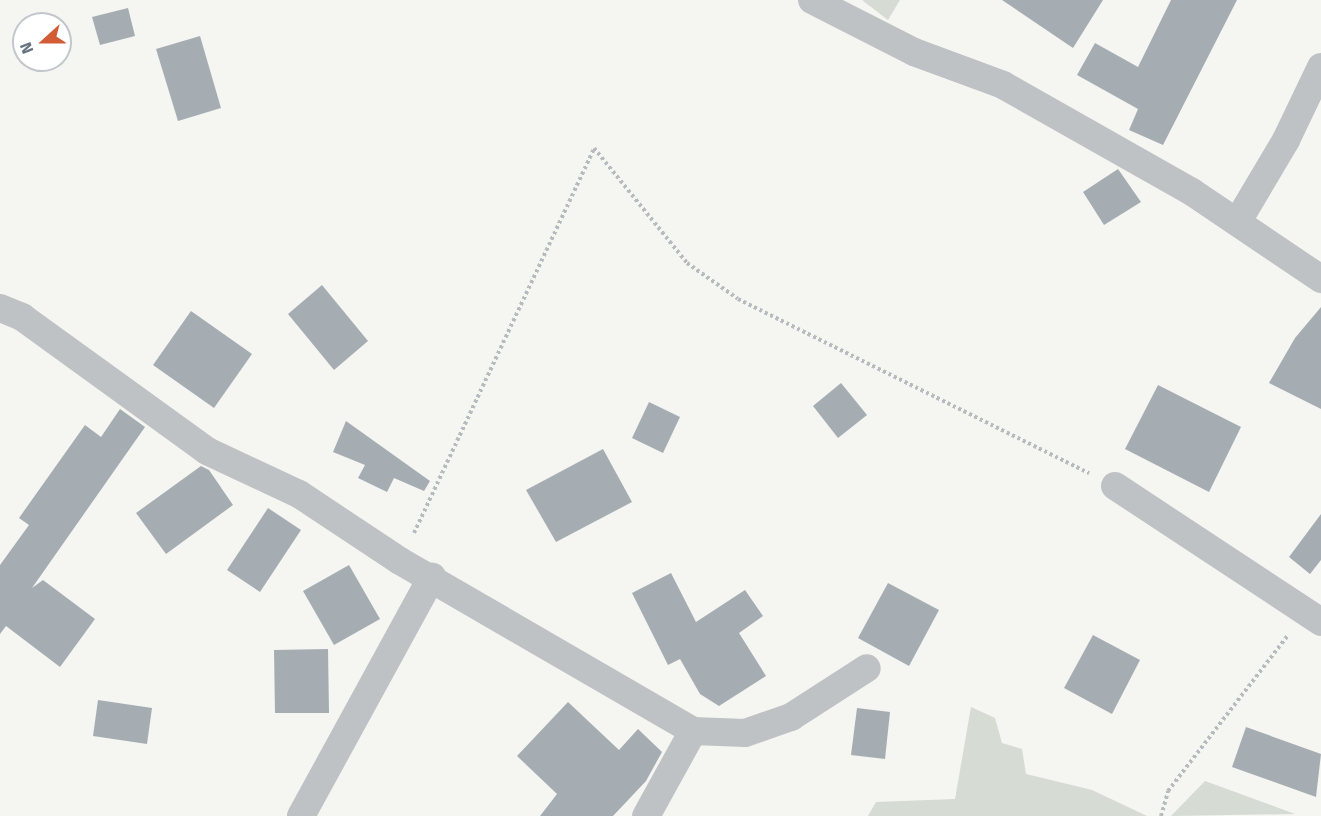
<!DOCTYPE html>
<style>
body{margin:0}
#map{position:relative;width:1321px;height:816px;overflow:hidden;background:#f5f5f2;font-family:"Fira Sans",sans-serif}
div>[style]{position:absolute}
.green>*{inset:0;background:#d6dbd3}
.building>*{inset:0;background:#a6adb2}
.path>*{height:4px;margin-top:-2px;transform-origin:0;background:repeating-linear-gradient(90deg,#b8bbbd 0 3px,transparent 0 6px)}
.minor>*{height:28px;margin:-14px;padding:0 14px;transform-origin:14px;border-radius:14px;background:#bec2c5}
span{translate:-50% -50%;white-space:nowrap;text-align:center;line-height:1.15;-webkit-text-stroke:6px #fff;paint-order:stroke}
.north{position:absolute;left:12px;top:12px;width:60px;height:60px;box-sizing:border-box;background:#fff;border:2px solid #c2c7cc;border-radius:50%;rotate:249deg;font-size:16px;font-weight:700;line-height:24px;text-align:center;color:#677480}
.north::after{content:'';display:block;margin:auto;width:21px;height:27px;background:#d15c36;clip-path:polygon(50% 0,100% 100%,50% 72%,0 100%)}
</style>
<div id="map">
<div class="green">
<div style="clip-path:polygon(862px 0,900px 0,888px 20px)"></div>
<div style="clip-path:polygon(971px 707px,995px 718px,1002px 743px,1022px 749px,1026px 774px,1092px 790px,1147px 816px,868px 816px,876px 802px,955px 799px)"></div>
<div style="clip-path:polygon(1205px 781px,1295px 814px,1171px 816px)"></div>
</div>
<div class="building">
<div style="clip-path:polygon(1002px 0,1103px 0,1073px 48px)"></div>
<div style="clip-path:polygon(1171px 0,1237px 0,1163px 145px,1129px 130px,1138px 109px,1077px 75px,1095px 43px,1138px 67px)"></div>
<div style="clip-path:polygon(128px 8px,135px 36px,100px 45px,92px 17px)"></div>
<div style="clip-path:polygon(200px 36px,221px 108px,178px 121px,156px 49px)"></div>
<div style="clip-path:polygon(1118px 169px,1141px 202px,1104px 225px,1083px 192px)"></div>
<div style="clip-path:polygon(322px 285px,368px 341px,334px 370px,288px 314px)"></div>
<div style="clip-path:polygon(1321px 307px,1321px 409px,1269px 383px,1295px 338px)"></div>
<div style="clip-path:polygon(191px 311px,252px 354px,214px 408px,153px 365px)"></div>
<div style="clip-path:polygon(841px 383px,867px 415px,838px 438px,813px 406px)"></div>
<div style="clip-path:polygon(1158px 385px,1241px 427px,1209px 492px,1125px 449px)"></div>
<div style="clip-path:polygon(649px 402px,680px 417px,663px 453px,632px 438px)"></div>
<div style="clip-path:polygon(120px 409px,145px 427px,32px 588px,43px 580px,95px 619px,60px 667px,6px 626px,0 634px,0 565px,29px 525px,19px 518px,85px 425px,101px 437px)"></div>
<div style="clip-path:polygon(346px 421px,430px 481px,424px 491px,394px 478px,387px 492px,358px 478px,365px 465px,333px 452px)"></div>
<div style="clip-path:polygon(603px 449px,632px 502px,556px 542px,526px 490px)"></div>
<div style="clip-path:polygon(201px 466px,209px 470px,233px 505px,166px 554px,136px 513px)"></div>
<div style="clip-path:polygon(268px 508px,301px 530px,260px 592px,227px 570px)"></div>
<div style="clip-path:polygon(1321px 514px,1321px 560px,1310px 574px,1289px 557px)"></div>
<div style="clip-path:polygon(349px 565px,380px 619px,334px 645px,303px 591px)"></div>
<div style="clip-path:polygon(671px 573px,696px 622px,745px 590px,763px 616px,739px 633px,766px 676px,719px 706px,700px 694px,680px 659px,668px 665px,632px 593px)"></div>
<div style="clip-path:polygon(888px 583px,939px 610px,909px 666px,858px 638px)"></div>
<div style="clip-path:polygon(1093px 635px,1140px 660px,1112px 714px,1064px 688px)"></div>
<div style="clip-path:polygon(328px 649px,329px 713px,275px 713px,274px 650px)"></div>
<div style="clip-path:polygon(98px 700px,152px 708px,147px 744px,93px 736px)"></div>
<div style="clip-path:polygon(568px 702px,619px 750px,638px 729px,662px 752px,646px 781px,613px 816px,540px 816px,557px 794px,517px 756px)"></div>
<div style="clip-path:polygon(857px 708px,890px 712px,885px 759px,851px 755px)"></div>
<div style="clip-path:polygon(1246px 727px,1321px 754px,1316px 797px,1232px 767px)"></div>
</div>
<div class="path">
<div style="left:594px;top:148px;width:148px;rotate:51deg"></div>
<div style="left:687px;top:263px;width:62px;rotate:35.2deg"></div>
<div style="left:738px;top:299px;width:392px;rotate:26.4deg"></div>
<div style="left:414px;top:533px;width:425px;rotate:-64.9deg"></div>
<div style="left:1161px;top:816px;width:26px;rotate:-74deg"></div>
<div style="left:1168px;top:791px;width:197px;rotate:-52.4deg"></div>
</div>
<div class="minor">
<div style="left:812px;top:0;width:114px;rotate:27deg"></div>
<div style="left:914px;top:52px;width:95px;rotate:20.3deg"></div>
<div style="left:1003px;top:85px;width:217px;rotate:29.5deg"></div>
<div style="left:1192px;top:192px;width:156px;rotate:34deg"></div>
<div style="left:1238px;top:221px;width:94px;rotate:-59.3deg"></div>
<div style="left:1286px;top:140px;width:81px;rotate:-64.4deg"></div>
<div style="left:0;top:308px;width:24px;rotate:22deg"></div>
<div style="left:22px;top:317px;width:228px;rotate:35.9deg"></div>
<div style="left:207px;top:451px;width:102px;rotate:25.1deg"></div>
<div style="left:299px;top:494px;width:121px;rotate:33.6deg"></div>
<div style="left:400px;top:561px;width:339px;rotate:30.1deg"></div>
<div style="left:693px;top:731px;width:97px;rotate:118.9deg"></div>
<div style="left:1115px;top:486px;width:247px;rotate:33.4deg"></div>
<div style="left:693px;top:731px;width:52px;rotate:2.2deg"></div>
<div style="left:745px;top:733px;width:49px;rotate:-19.2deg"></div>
<div style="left:791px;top:717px;width:90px;rotate:-32.8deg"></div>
<div style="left:301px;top:816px;width:273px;rotate:-61.3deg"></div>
</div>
<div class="north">N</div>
</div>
